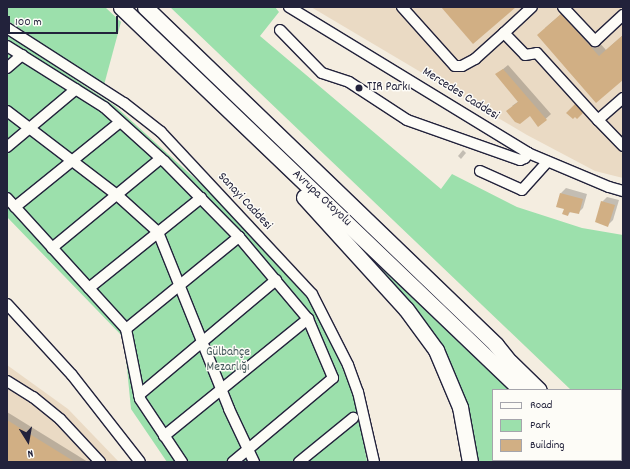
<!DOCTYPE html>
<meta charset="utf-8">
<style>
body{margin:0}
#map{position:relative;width:630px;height:469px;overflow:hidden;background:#f4ede0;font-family:Dekko,sans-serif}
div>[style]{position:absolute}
.built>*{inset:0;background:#eadac4}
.green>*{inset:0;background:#9ce0ac}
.shadow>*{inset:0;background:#0003}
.building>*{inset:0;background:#d1af84}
.roads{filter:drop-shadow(1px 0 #22223b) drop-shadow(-1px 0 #22223b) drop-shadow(0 1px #22223b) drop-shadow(0 -1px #22223b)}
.minor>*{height:10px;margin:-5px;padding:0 5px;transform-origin:5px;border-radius:5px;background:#fdfcf7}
.highway>*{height:15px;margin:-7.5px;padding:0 7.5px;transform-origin:7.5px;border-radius:7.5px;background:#fdfcf7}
.dots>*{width:11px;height:11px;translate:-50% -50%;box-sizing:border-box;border:2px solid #fdfcf7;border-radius:50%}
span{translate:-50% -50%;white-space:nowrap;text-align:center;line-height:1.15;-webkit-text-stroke:3px #fdfcf7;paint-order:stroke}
.poi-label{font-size:13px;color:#22223b}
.left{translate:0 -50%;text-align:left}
.street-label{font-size:13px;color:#22223b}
.park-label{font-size:13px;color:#475b5d}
.frame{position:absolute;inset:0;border:8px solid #22223b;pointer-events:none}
.legend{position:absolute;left:492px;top:389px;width:130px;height:72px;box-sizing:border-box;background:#fdfcf7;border:1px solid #a5a5ac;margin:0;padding:5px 7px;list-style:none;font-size:12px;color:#22223b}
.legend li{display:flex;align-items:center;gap:8px;height:20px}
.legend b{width:20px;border:1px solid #a5a5ac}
.north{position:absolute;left:8px;top:421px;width:40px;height:40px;-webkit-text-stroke:3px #fdfcf7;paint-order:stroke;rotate:169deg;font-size:11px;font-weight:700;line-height:16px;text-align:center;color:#22223b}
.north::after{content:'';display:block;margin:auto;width:14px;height:18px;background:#22223b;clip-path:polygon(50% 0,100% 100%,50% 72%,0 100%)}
.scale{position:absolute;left:8px;top:16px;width:110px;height:18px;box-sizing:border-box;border:2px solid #22223b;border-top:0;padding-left:5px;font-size:12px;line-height:14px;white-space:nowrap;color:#22223b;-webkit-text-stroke:3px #fdfcf7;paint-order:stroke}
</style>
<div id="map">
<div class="built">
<div style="clip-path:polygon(311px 7px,623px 7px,623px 178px,595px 171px,527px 135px)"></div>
<div style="clip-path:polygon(7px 365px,68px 409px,119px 462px,7px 462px)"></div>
</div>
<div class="green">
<div style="clip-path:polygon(7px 7px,105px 7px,121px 22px,104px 85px,7px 20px)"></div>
<div style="clip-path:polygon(170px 7px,275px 7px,279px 12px,260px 36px,441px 189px,452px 174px,517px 207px,582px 228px,623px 235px,623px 438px,621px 390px,571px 390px)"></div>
<div style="clip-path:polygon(7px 34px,115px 106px,233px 213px,318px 310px,358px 405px,367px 462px,167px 462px,131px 409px,124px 338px,7px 217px)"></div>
<div style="clip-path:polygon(382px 269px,509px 390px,493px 390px,493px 460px,585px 462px,476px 462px,461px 389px,447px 358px,418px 312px,381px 271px)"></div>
</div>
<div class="shadow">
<div style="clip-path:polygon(568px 8px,606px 50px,623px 35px,623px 79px,545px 28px)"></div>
<div style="clip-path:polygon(508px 65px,551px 114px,539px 125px,530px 115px,512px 106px,519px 101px,497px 74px)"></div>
<div style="clip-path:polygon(579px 102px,585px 109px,577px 118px,568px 112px)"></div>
<div style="clip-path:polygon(463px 150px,466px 153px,461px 159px,458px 156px)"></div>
<div style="clip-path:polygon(566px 188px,587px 194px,583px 208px,578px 213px,571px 211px,568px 215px,561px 193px)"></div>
<div style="clip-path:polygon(607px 197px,619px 200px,613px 220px,608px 225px,602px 202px)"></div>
<div style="clip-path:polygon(7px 412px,88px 462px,7px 462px)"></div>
</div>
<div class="building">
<div style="clip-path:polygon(441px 7px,516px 7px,473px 44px)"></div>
<div style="clip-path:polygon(561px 14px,599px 56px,623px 35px,623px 80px,596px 103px,537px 35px)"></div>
<div style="clip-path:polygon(503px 69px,547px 120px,538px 127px,530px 116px,520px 124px,515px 122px,506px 111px,518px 102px,495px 74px)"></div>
<div style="clip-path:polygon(575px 104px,583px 113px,577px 119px,575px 117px,573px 119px,566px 113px)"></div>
<div style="clip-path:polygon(560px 193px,583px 199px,579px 214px,569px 212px,568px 216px,562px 214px,564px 209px,556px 207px)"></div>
<div style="clip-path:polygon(601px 201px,615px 205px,608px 227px,595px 222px)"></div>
<div style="clip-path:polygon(7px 420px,75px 462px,7px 462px)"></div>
</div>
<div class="roads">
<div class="minor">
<div style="left:289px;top:7px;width:280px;rotate:31.4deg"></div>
<div style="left:528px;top:153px;width:88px;rotate:22.8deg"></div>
<div style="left:609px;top:187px;width:15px;rotate:16deg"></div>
<div style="left:402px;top:7px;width:79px;rotate:48.1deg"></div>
<div style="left:455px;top:66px;width:7px"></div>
<div style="left:462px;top:66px;width:15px;rotate:-28deg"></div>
<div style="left:475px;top:59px;width:39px;rotate:-42deg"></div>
<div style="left:504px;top:33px;width:30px;rotate:46deg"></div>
<div style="left:525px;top:55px;width:12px;rotate:-9deg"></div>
<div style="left:537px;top:53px;width:91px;rotate:47.7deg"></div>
<div style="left:563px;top:7px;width:47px;rotate:46.7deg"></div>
<div style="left:595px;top:41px;width:38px;rotate:-43deg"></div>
<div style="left:7px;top:28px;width:139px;rotate:32.7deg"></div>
<div style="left:124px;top:103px;width:47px;rotate:38.1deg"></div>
<div style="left:161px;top:132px;width:221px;rotate:47deg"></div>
<div style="left:312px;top:294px;width:80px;rotate:63.1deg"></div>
<div style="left:348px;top:365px;width:29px;rotate:70deg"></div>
<div style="left:358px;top:392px;width:72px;rotate:77.1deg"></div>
<div style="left:280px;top:30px;width:60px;rotate:45.7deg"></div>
<div style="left:322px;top:73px;width:28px;rotate:18deg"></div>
<div style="left:349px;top:82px;width:69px;rotate:33.2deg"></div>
<div style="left:407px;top:120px;width:120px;rotate:19.5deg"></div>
<div style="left:520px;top:160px;width:5px;rotate:-22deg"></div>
<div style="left:525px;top:158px;width:6px;rotate:-59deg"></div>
<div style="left:504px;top:33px;width:38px;rotate:-43deg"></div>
<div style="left:7px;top:46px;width:115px;rotate:32.2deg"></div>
<div style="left:104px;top:107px;width:81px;rotate:42deg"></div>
<div style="left:164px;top:161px;width:107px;rotate:45.4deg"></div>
<div style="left:239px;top:237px;width:107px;rotate:49.9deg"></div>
<div style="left:308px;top:319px;width:64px;rotate:67deg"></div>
<div style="left:333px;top:378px;width:131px;rotate:140deg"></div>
<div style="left:7px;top:68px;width:20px;rotate:-41deg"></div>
<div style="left:623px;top:98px;width:33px;rotate:139deg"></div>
<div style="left:598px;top:120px;width:36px;rotate:46deg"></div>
<div style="left:7px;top:111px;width:138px;rotate:37.4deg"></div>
<div style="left:117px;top:195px;width:55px;rotate:42.1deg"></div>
<div style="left:158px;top:232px;width:191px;rotate:68.1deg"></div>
<div style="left:229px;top:409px;width:59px;rotate:64.7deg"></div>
<div style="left:7px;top:147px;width:90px;rotate:-40deg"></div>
<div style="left:480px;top:171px;width:46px;rotate:24.3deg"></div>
<div style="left:522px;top:190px;width:38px;rotate:-48deg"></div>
<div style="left:7px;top:198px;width:177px;rotate:47.7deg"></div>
<div style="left:126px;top:329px;width:71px;rotate:78.7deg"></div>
<div style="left:140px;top:399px;width:76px;rotate:56.3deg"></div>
<div style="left:15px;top:207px;width:135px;rotate:-39deg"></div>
<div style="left:52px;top:248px;width:141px;rotate:-39.5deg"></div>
<div style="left:89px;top:288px;width:144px;rotate:-38.8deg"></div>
<div style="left:7px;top:304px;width:96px;rotate:47.5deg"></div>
<div style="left:72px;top:375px;width:110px;rotate:52deg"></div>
<div style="left:126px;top:329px;width:146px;rotate:-39.2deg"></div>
<div style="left:7px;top:381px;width:31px;rotate:32deg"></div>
<div style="left:33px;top:397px;width:35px;rotate:39deg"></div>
<div style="left:60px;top:419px;width:59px;rotate:47.1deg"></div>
<div style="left:139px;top:395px;width:179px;rotate:-40deg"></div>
<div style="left:164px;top:436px;width:186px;rotate:-39.1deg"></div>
<div style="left:299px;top:462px;width:70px;rotate:-39.2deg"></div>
</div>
<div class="highway">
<div style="left:121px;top:7px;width:554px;rotate:43.76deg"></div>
<div style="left:145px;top:7px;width:487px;rotate:43.9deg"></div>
<div style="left:496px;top:345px;width:22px;rotate:51deg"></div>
<div style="left:510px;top:362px;width:40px;rotate:44deg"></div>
<div style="left:304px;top:197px;width:151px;rotate:47.7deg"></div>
<div style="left:406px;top:309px;width:51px;rotate:53.8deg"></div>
<div style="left:436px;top:350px;width:62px;rotate:67.2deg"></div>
<div style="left:460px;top:407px;width:56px;rotate:79.7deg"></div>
<div style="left:621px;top:451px;width:3px;rotate:45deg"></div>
<div style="left:594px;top:460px;width:3px;rotate:45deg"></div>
<div style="left:612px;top:460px;width:3px;rotate:45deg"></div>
</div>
</div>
<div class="dots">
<div style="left:359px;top:88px;background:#22223b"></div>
</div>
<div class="poi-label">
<span class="left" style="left:367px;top:88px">TIR Parkı</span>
</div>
<div class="street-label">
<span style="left:460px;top:95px;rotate:32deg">Mercedes Caddesi</span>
<span style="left:321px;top:199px;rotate:43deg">Avrupa Otoyolu</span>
<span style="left:244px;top:202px;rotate:47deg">Sanayi Caddesi</span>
</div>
<div class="park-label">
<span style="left:228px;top:361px">Gülbahçe<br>Mezarlığı</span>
</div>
<div class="frame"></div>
<ul class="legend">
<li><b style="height:5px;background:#fdfcf7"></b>Road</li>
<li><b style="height:11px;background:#9ce0ac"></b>Park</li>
<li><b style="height:11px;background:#d1af84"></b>Building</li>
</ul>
<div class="north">N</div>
<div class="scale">100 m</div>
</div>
